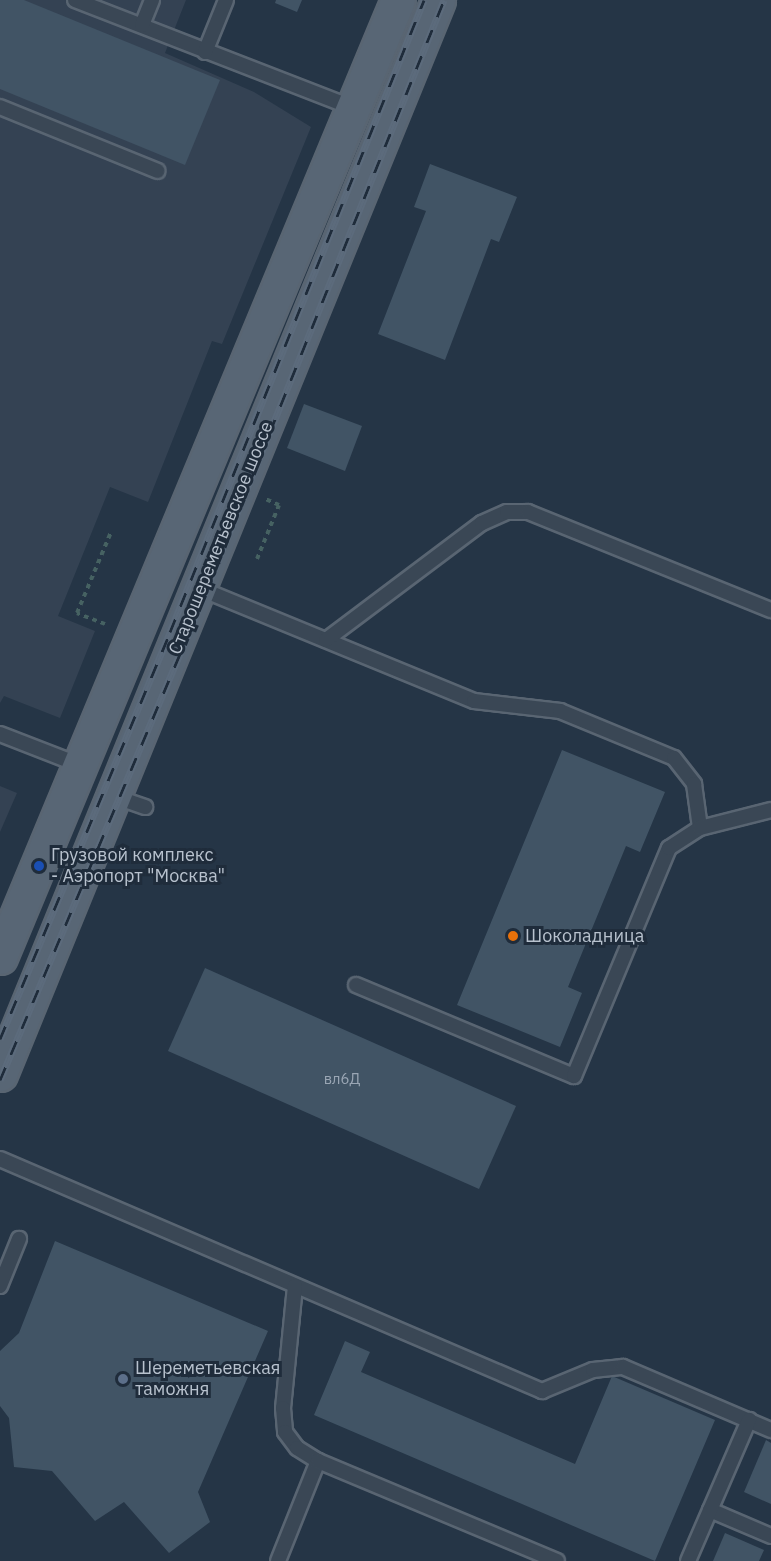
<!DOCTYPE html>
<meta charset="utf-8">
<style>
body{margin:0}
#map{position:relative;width:771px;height:1561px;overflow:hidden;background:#253546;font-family:"IBM Plex Sans",sans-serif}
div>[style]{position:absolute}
.airport>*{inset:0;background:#344253}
.building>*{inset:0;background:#415465}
.path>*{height:4px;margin-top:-2px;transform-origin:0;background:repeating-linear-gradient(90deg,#466262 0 4.5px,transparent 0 9px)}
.roads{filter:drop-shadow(2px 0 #596572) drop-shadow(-2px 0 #596572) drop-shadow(0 2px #596572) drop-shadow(0 -2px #596572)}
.lane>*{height:14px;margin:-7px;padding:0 7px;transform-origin:7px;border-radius:7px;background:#3a4755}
.primary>*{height:33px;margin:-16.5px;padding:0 16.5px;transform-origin:16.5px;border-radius:16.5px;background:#586675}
.rail>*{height:7px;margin-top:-3.5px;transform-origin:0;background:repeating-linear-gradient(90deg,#1f2c3b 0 14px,#5c6b7c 0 28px);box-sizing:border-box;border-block:2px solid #5c6b7c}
.dots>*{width:16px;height:16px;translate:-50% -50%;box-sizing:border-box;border:3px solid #1f2c3b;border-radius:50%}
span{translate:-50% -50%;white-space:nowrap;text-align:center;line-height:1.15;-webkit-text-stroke:6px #1f2c3b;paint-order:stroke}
.number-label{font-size:15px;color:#9aa6b4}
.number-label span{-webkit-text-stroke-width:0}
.street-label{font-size:18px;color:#b8c2ce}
.poi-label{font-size:18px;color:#b8c2ce}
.left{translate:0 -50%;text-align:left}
</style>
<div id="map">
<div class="airport">
<div style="clip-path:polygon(0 0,186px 0,165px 53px,254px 92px,311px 127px,222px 344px,212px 341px,148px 502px,110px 487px,58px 616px,95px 631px,60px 718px,4px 696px,0 703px)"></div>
<div style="clip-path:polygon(0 786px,17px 793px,0 832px)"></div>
</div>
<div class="building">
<div style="clip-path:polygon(0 0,24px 0,220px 80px,185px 165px,0 89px)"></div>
<div style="clip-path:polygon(276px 0,302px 0,297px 12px,275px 3px)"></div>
<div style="clip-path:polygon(430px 164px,517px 197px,499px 242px,491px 239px,445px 360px,378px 334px,426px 211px,414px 207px)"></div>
<div style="clip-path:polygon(304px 404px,362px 426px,345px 471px,287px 448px)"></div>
<div style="clip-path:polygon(562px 750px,665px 792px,640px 852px,626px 846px,568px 987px,582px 993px,560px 1047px,457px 1005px)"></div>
<div style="clip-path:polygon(205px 968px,516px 1106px,479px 1189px,168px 1051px)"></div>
<div style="clip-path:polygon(55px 1241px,268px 1331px,198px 1492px,210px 1522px,169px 1553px,124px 1502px,95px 1521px,52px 1471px,14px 1467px,9px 1418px,0 1406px,0 1351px,19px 1333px)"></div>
<div style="clip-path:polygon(345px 1341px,370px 1352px,361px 1372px,575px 1464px,612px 1376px,715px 1420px,655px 1561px,314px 1415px)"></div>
<div style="clip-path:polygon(766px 1440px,771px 1443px,771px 1504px,744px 1492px)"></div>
<div style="clip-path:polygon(725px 1533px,764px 1550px,759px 1561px,713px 1561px)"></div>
</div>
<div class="path">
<div style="left:257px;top:559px;width:58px;rotate:-67.8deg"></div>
<div style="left:279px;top:505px;width:17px;rotate:-156deg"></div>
<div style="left:105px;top:624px;width:30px;rotate:-159deg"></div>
<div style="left:77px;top:613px;width:88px;rotate:-67.2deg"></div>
</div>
<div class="roads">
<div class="lane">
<div style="left:75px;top:0;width:299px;rotate:21.2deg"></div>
<div style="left:142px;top:25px;width:27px;rotate:-68deg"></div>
<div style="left:205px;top:52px;width:56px;rotate:-68deg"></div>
<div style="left:0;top:107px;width:170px;rotate:22.1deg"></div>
<div style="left:201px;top:589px;width:295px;rotate:22.3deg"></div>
<div style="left:474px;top:701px;width:87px;rotate:6.6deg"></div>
<div style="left:560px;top:711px;width:123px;rotate:22.4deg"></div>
<div style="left:674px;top:758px;width:33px;rotate:52deg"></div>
<div style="left:694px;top:784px;width:44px;rotate:82.2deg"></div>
<div style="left:326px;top:640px;width:195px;rotate:-36.9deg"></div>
<div style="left:482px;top:523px;width:27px;rotate:-24deg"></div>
<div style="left:507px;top:512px;width:21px"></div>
<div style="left:528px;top:512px;width:262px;rotate:22deg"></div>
<div style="left:0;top:734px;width:86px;rotate:21.2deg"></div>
<div style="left:116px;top:797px;width:31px;rotate:19deg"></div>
<div style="left:356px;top:985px;width:236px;rotate:22.7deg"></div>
<div style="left:574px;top:1076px;width:247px;rotate:-67.4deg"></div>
<div style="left:669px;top:848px;width:37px;rotate:-33deg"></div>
<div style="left:700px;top:828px;width:73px;rotate:-14.2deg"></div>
<div style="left:0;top:1159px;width:590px;rotate:23.17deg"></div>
<div style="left:542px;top:1391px;width:55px;rotate:-22.4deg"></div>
<div style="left:593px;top:1370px;width:30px;rotate:-6deg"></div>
<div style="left:623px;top:1367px;width:161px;rotate:23.1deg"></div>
<div style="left:0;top:1286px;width:51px;rotate:-68deg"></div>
<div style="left:295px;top:1286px;width:123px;rotate:95.6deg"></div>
<div style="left:283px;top:1408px;width:24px;rotate:85deg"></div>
<div style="left:285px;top:1432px;width:20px;rotate:53deg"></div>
<div style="left:297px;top:1448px;width:25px;rotate:32deg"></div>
<div style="left:710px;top:1510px;width:66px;rotate:23.1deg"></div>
<div style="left:278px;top:1561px;width:108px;rotate:-68.2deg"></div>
<div style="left:318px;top:1461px;width:259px;rotate:22.7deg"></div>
<div style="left:688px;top:1561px;width:154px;rotate:-66.6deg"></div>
</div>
<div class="primary">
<div style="left:0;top:957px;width:1036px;rotate:-67.42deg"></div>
<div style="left:0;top:1074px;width:1160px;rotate:-67.81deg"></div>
</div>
</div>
<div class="rail">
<div style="left:0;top:1039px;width:441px;rotate:-67.3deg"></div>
<div style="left:170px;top:632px;width:681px;rotate:-68.1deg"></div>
<div style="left:0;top:1080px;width:478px;rotate:-67.1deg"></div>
<div style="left:186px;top:640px;width:690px;rotate:-68.04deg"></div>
</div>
<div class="dots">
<div style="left:39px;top:866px;background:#1a4fb4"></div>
<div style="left:513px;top:936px;background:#e8710a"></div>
<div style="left:123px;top:1379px;background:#5c6f8a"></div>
</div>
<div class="number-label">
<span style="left:342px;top:1079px">вл6Д</span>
</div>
<div class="street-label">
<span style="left:221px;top:538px;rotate:-68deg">Старошереметьевское шоссе</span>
</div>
<div class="poi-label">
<span class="left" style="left:51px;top:866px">Грузовой комплекс<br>- Аэропорт "Москва"</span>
<span class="left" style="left:525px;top:936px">Шоколадница</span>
<span class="left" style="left:135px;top:1379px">Шереметьевская<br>таможня</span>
</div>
</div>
